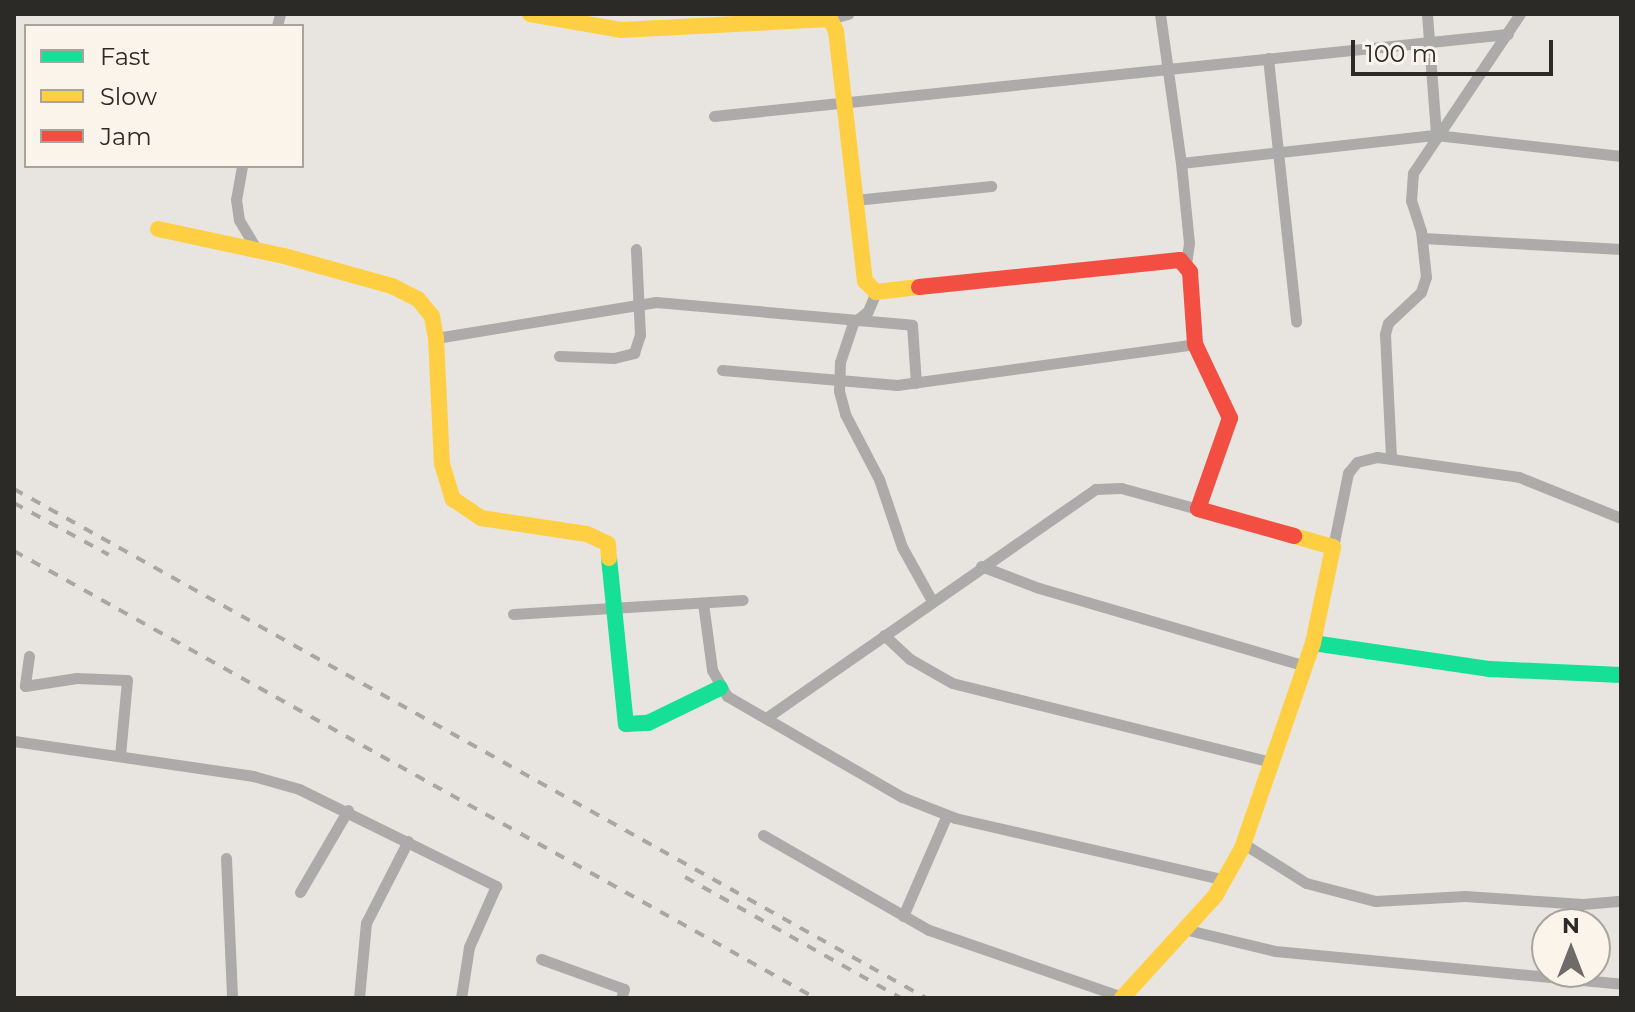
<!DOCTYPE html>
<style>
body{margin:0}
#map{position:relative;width:1635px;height:1012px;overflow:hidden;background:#e8e5e0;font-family:Montserrat,sans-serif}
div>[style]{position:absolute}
.street>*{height:11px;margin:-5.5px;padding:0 5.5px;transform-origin:5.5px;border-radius:5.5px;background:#adabaa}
.fast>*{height:16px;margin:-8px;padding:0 8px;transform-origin:8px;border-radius:8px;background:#16e098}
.slow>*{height:16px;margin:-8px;padding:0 8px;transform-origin:8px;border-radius:8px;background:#ffcf43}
.jam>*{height:16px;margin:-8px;padding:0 8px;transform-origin:8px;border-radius:8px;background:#f24e42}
.rail>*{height:4px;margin-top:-2px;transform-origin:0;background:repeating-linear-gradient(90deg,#a9a7a4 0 10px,transparent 0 20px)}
span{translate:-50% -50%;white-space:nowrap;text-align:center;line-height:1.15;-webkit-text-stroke:8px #faf4ea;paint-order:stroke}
.frame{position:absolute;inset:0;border:16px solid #2c2a27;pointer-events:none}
.legend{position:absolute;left:24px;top:24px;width:280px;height:144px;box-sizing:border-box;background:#faf4ea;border:2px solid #a8a39c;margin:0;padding:10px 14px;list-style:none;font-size:24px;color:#2c2a27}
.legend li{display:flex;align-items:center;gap:16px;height:40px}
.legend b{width:40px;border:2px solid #a8a39c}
.north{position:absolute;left:1531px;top:908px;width:80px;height:80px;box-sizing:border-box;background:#faf4ea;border:2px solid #a8a39c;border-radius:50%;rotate:0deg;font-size:22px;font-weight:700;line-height:32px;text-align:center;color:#2c2a27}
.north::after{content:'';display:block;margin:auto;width:28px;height:36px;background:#6e6b68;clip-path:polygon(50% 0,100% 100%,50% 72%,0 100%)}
.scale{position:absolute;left:1351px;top:40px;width:202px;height:36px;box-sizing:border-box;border:4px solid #2c2a27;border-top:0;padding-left:10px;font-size:24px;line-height:28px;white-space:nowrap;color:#2c2a27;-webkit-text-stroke:6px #faf4ea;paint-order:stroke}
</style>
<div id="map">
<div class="street">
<div style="left:1160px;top:14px;width:150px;rotate:82deg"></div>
<div style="left:1181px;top:163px;width:80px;rotate:84.3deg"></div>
<div style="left:1189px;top:243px;width:22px;rotate:98deg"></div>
<div style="left:1427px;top:14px;width:121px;rotate:85.7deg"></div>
<div style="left:830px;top:19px;width:19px;rotate:-16deg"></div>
<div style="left:277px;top:26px;width:12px;rotate:-76deg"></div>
<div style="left:1268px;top:58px;width:265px;rotate:83.9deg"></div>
<div style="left:714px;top:116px;width:798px;rotate:-5.9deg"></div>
<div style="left:1181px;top:163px;width:257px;rotate:-6.3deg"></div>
<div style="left:1436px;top:135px;width:186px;rotate:6.5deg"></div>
<div style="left:242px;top:166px;width:34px;rotate:100deg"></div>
<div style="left:236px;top:199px;width:21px;rotate:82deg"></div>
<div style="left:239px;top:220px;width:35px;rotate:59deg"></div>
<div style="left:855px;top:200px;width:137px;rotate:-5.9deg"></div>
<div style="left:1423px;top:238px;width:198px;rotate:3.2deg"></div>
<div style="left:876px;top:292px;width:21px;rotate:113deg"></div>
<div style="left:868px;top:311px;width:19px;rotate:141deg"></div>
<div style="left:853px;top:323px;width:41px;rotate:108.4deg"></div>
<div style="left:840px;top:362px;width:29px;rotate:92deg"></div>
<div style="left:839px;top:391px;width:24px;rotate:75deg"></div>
<div style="left:845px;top:414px;width:73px;rotate:62.4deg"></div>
<div style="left:879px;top:479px;width:72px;rotate:71.3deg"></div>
<div style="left:902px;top:547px;width:62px;rotate:60.9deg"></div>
<div style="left:436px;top:338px;width:223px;rotate:-9.3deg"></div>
<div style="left:656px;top:302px;width:257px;rotate:5.1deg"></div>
<div style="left:912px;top:325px;width:58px;rotate:86.1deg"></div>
<div style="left:559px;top:356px;width:55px;rotate:2.1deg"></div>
<div style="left:614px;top:358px;width:21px;rotate:-14deg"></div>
<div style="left:634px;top:353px;width:19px;rotate:-72deg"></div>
<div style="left:640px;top:335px;width:86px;rotate:-92.7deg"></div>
<div style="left:722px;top:370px;width:176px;rotate:4.9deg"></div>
<div style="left:897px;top:385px;width:301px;rotate:-7.8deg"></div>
<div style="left:1391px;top:457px;width:123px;rotate:-92.8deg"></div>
<div style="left:1385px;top:334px;width:11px;rotate:-75deg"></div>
<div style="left:1388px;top:323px;width:45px;rotate:-43.2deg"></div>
<div style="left:1421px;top:292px;width:16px;rotate:-72deg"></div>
<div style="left:1426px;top:277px;width:46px;rotate:-96.2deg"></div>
<div style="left:1421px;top:231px;width:32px;rotate:-108deg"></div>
<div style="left:1411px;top:201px;width:28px;rotate:-86deg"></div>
<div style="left:1413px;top:173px;width:192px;rotate:-56.1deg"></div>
<div style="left:1333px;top:547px;width:76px;rotate:-78.5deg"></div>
<div style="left:1348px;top:473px;width:14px;rotate:-51deg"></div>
<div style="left:1357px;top:462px;width:21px;rotate:-14deg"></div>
<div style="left:1377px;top:457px;width:143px;rotate:8deg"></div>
<div style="left:1519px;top:477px;width:110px;rotate:21.9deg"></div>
<div style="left:981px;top:566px;width:62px;rotate:20.8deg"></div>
<div style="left:1039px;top:588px;width:278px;rotate:16.3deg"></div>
<div style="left:703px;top:603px;width:68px;rotate:82.3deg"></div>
<div style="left:712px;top:670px;width:30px;rotate:60deg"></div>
<div style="left:727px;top:696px;width:202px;rotate:30deg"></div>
<div style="left:902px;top:797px;width:57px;rotate:21.6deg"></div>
<div style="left:955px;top:818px;width:277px;rotate:12.9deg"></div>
<div style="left:513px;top:614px;width:230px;rotate:-3.5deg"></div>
<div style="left:884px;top:635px;width:35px;rotate:43deg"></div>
<div style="left:910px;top:659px;width:48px;rotate:29.7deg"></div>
<div style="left:952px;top:683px;width:329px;rotate:13.9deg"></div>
<div style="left:29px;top:656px;width:30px;rotate:98deg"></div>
<div style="left:25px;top:686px;width:52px;rotate:-8.9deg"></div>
<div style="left:76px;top:678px;width:51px;rotate:2.2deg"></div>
<div style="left:127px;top:680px;width:76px;rotate:95.3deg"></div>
<div style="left:766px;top:718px;width:401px;rotate:-34.8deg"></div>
<div style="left:1095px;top:489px;width:26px;rotate:-2deg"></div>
<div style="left:1121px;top:488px;width:80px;rotate:15.3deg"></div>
<div style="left:14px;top:741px;width:242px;rotate:8.3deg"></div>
<div style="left:253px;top:776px;width:48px;rotate:15.8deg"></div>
<div style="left:299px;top:789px;width:220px;rotate:26.2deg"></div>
<div style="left:496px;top:886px;width:67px;rotate:113.9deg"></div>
<div style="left:469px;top:947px;width:52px;rotate:98.9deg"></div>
<div style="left:763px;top:835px;width:191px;rotate:29.8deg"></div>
<div style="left:929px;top:930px;width:205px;rotate:19.1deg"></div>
<div style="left:1244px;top:844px;width:73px;rotate:32.2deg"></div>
<div style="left:1306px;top:883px;width:71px;rotate:14.6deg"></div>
<div style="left:1375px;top:901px;width:90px;rotate:-3.2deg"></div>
<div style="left:1465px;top:896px;width:118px;rotate:3.9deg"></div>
<div style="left:1583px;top:904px;width:38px;rotate:-5deg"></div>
<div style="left:226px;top:858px;width:140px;rotate:87.5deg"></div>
<div style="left:300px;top:892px;width:95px;rotate:-59.7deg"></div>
<div style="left:903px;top:916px;width:110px;rotate:-66.5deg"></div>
<div style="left:1188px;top:930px;width:89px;rotate:13.6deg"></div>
<div style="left:1275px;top:951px;width:348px;rotate:5.4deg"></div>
<div style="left:541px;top:959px;width:88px;rotate:19.9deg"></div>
<div style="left:624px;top:989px;width:9px;rotate:108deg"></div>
<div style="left:359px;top:998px;width:75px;rotate:-84.7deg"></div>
<div style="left:366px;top:923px;width:92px;rotate:-62.9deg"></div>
</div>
<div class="fast">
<div style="left:609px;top:558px;width:167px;rotate:84.2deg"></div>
<div style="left:626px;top:724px;width:22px;rotate:-3deg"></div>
<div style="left:648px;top:723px;width:80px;rotate:-25.9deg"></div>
<div style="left:1313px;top:643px;width:179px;rotate:8.4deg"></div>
<div style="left:1490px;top:669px;width:131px;rotate:2.6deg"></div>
</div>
<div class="slow">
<div style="left:530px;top:14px;width:92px;rotate:10deg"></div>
<div style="left:621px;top:30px;width:209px;rotate:-3deg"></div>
<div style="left:830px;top:19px;width:13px;rotate:63deg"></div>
<div style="left:836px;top:31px;width:252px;rotate:83.4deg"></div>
<div style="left:865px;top:281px;width:16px;rotate:45deg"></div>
<div style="left:876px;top:292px;width:43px;rotate:-6.6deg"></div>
<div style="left:158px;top:229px;width:129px;rotate:12.1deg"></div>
<div style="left:284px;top:256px;width:112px;rotate:15.5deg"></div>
<div style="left:392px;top:286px;width:29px;rotate:27deg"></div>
<div style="left:418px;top:299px;width:22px;rotate:51deg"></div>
<div style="left:432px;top:316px;width:22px;rotate:80deg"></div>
<div style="left:436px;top:338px;width:126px;rotate:87.3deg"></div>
<div style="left:442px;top:464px;width:37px;rotate:73deg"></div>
<div style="left:453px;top:499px;width:34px;rotate:34deg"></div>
<div style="left:481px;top:518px;width:107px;rotate:8.6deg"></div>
<div style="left:587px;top:534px;width:23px;rotate:25deg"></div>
<div style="left:608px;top:544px;width:14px;rotate:86deg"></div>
<div style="left:1122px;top:998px;width:138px;rotate:-47.6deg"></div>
<div style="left:1215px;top:896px;width:55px;rotate:-60.6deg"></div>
<div style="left:1242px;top:848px;width:217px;rotate:-70.9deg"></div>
<div style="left:1313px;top:643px;width:98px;rotate:-78.2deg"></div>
<div style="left:1333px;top:547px;width:41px;rotate:-164.2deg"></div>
</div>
<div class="jam">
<div style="left:919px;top:287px;width:262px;rotate:-5.9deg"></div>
<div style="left:1180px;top:260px;width:16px;rotate:50deg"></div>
<div style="left:1190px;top:272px;width:72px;rotate:86deg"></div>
<div style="left:1195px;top:344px;width:82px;rotate:64.7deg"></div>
<div style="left:1230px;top:418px;width:96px;rotate:109.4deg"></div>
<div style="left:1198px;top:509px;width:100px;rotate:15.7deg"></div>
</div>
<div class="rail">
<div style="left:14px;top:489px;width:1044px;rotate:29.17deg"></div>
<div style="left:14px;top:503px;width:108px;rotate:28.7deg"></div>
<div style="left:14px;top:551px;width:917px;rotate:29.16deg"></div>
<div style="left:685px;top:877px;width:248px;rotate:29.3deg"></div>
</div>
<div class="frame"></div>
<ul class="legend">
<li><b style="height:10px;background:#16e098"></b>Fast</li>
<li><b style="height:10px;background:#ffcf43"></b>Slow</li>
<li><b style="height:10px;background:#f24e42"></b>Jam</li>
</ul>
<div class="north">N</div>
<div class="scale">100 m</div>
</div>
